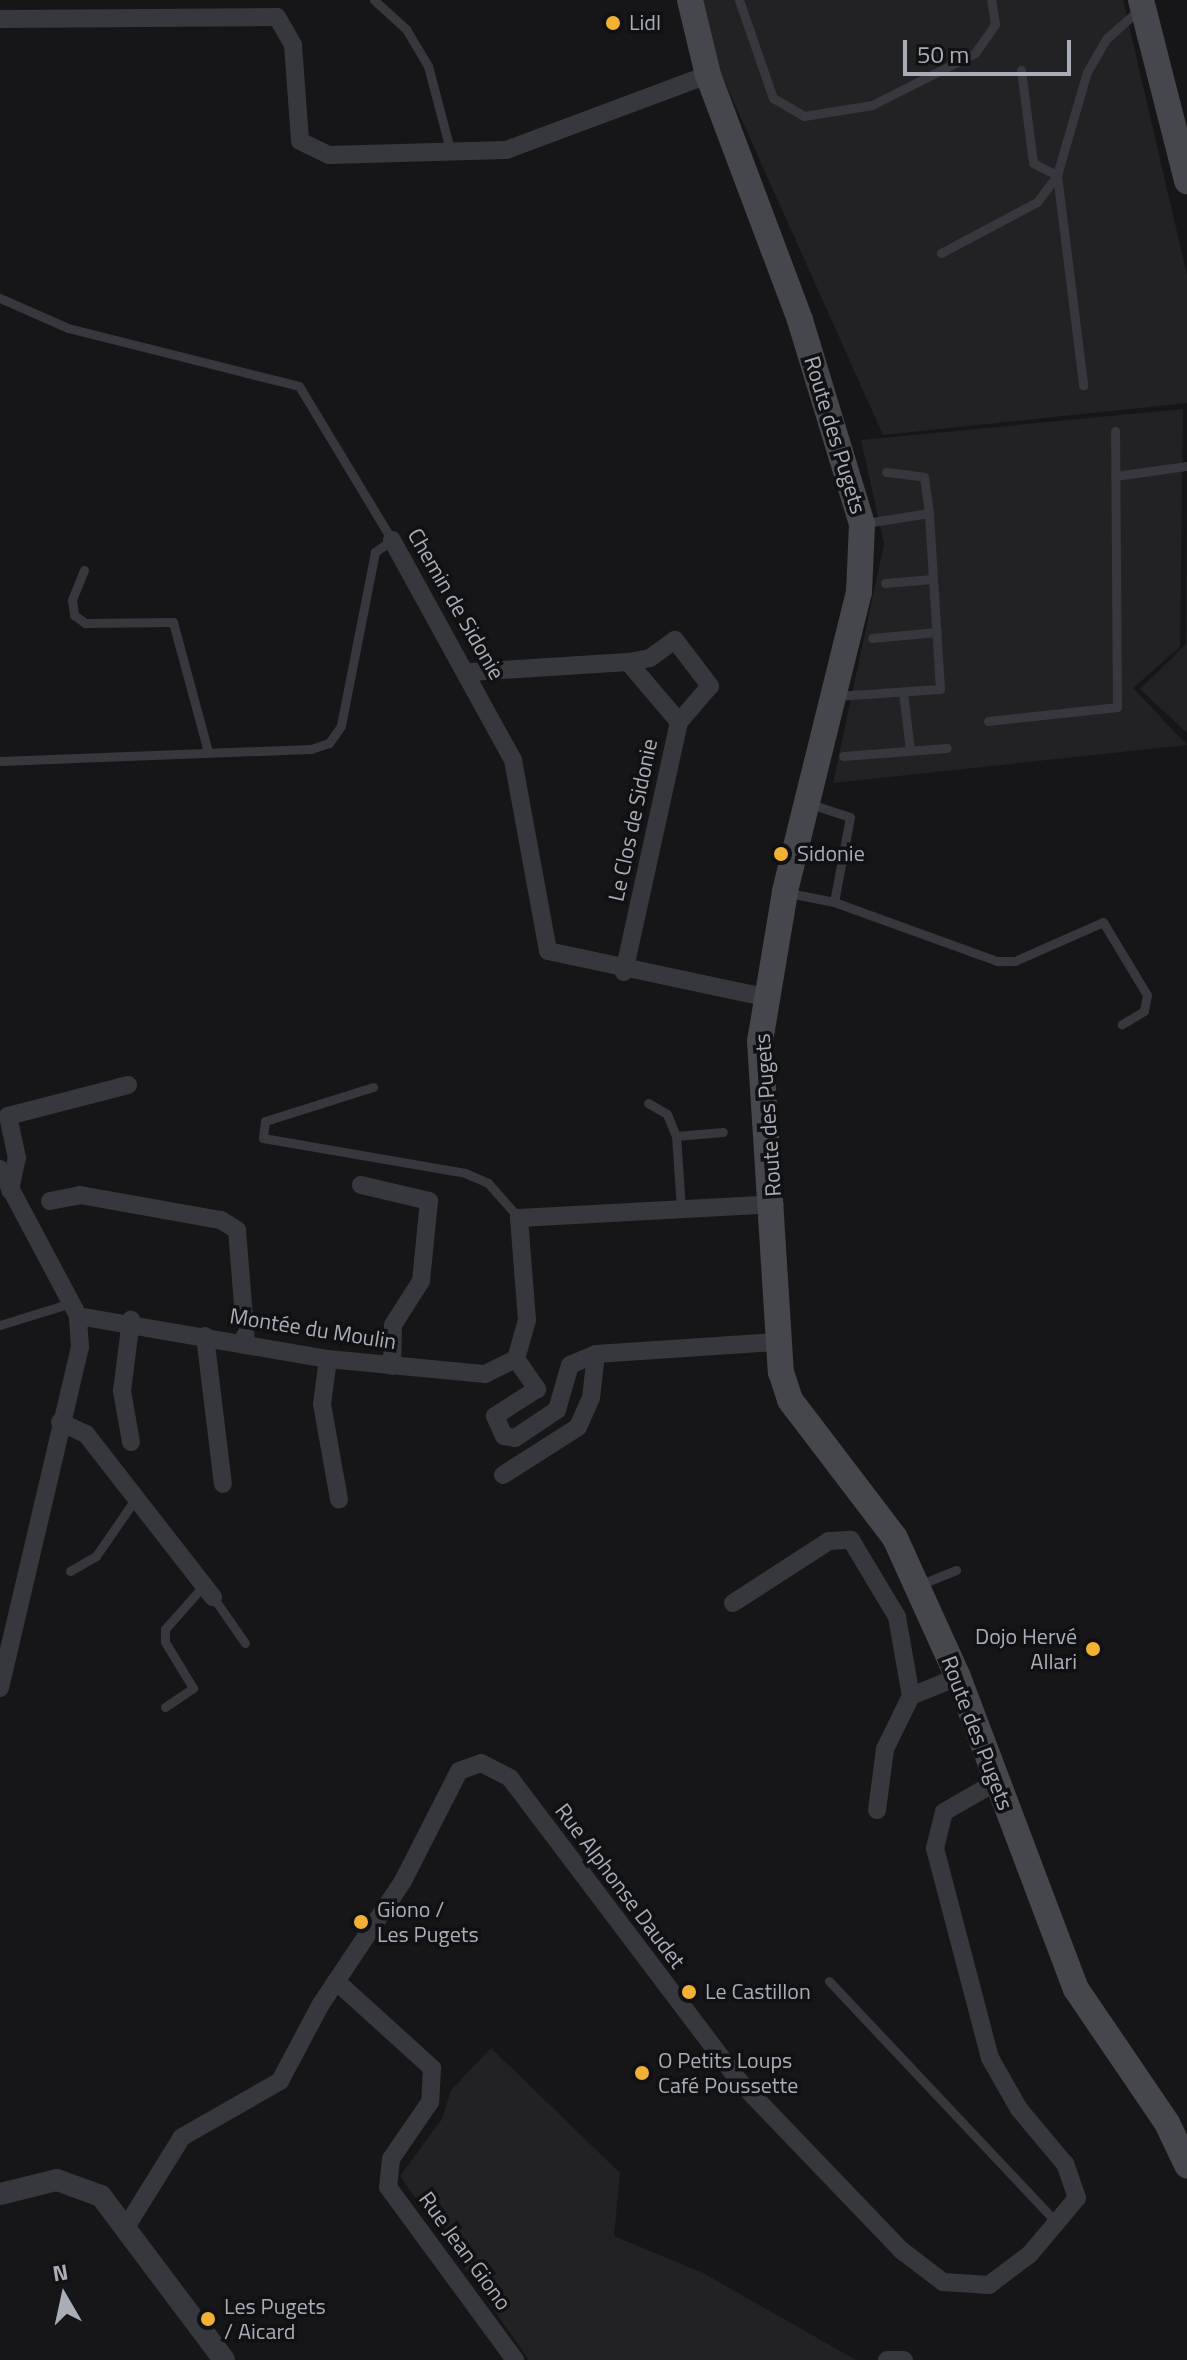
<!DOCTYPE html>
<meta charset="utf-8">
<style>
body{margin:0}
#map{position:relative;width:1187px;height:2360px;overflow:hidden;background:#161618;font-family:"Titillium Web",sans-serif}
div>[style]{position:absolute}
.built>*{inset:0;background:#222225}
.service>*{height:9px;margin:-4.5px;padding:0 4.5px;transform-origin:4.5px;border-radius:4.5px;background:#37383d}
.minor>*{height:18px;margin:-9px;padding:0 9px;transform-origin:9px;border-radius:9px;background:#37383d}
.tertiary>*{height:22px;margin:-11px;padding:0 11px;transform-origin:11px;border-radius:11px;background:#37383d}
.secondary>*{height:26px;margin:-13px;padding:0 13px;transform-origin:13px;border-radius:13px;background:#45474d}
.dots>*{width:22px;height:22px;translate:-50% -50%;box-sizing:border-box;border:4px solid #111113;border-radius:50%}
span{translate:-50% -50%;white-space:nowrap;text-align:center;line-height:1.15;-webkit-text-stroke:7px #111113;paint-order:stroke}
.poi-label{font-size:22px;color:#a8adb8}
.left{translate:0 -50%;text-align:left}
.right{translate:-100% -50%;text-align:right}
.street-label{font-size:22px;color:#a8adb8}
.north{position:absolute;left:24px;top:2256px;width:80px;height:80px;-webkit-text-stroke:6px #111113;paint-order:stroke;rotate:351deg;font-size:22px;font-weight:700;line-height:32px;text-align:center;color:#a8adb8}
.north::after{content:'';display:block;margin:auto;width:28px;height:36px;background:#a8adb8;clip-path:polygon(50% 0,100% 100%,50% 72%,0 100%)}
.scale{position:absolute;left:903px;top:40px;width:168px;height:36px;box-sizing:border-box;border:4px solid #a8adb8;border-top:0;padding-left:10px;font-size:24px;line-height:28px;white-space:nowrap;color:#a8adb8;-webkit-text-stroke:6px #111113;paint-order:stroke}
</style>
<div id="map">
<div class="built">
<div style="clip-path:polygon(701px 0,1123px 0,1187px 275px,1187px 403px,883px 435px,718px 67px)"></div>
<div style="clip-path:polygon(1183px 409px,1180px 647px,1133px 688px,1187px 745px,833px 783px,884px 544px,861px 440px)"></div>
<div style="clip-path:polygon(1187px 492px,1187px 733px,1140px 689px,1186px 644px)"></div>
<div style="clip-path:polygon(491px 2048px,620px 2173px,614px 2236px,703px 2273px,856px 2360px,529px 2360px,400px 2176px,442px 2119px,451px 2090px)"></div>
</div>
<div class="service">
<div style="left:374px;top:0;width:43px;rotate:42.2deg"></div>
<div style="left:406px;top:29px;width:43px;rotate:59.3deg"></div>
<div style="left:428px;top:66px;width:90px;rotate:75.2deg"></div>
<div style="left:739px;top:0;width:104px;rotate:70.9deg"></div>
<div style="left:773px;top:98px;width:36px;rotate:30deg"></div>
<div style="left:804px;top:116px;width:69px;rotate:-9.2deg"></div>
<div style="left:872px;top:105px;width:115px;rotate:-26.8deg"></div>
<div style="left:975px;top:53px;width:35px;rotate:-55deg"></div>
<div style="left:995px;top:24px;width:24px;rotate:-99deg"></div>
<div style="left:1021px;top:70px;width:94px;rotate:82.6deg"></div>
<div style="left:1033px;top:163px;width:27px;rotate:27deg"></div>
<div style="left:1057px;top:175px;width:212px;rotate:82.9deg"></div>
<div style="left:941px;top:253px;width:109px;rotate:-28deg"></div>
<div style="left:1037px;top:202px;width:34px;rotate:-53deg"></div>
<div style="left:1057px;top:175px;width:107px;rotate:-73.8deg"></div>
<div style="left:1087px;top:72px;width:39px;rotate:-60deg"></div>
<div style="left:1107px;top:38px;width:45px;rotate:-41.4deg"></div>
<div style="left:0;top:298px;width:74px;rotate:23.8deg"></div>
<div style="left:68px;top:328px;width:238px;rotate:14.1deg"></div>
<div style="left:299px;top:386px;width:180px;rotate:58.9deg"></div>
<div style="left:392px;top:540px;width:21px;rotate:145deg"></div>
<div style="left:375px;top:552px;width:177px;rotate:101.1deg"></div>
<div style="left:341px;top:726px;width:21px;rotate:125deg"></div>
<div style="left:329px;top:743px;width:20px;rotate:162deg"></div>
<div style="left:310px;top:749px;width:310px;rotate:177.8deg"></div>
<div style="left:886px;top:472px;width:38px;rotate:7deg"></div>
<div style="left:924px;top:477px;width:36px;rotate:82deg"></div>
<div style="left:1115px;top:476px;width:73px;rotate:-7.9deg"></div>
<div style="left:84px;top:570px;width:32px;rotate:112deg"></div>
<div style="left:72px;top:600px;width:15px;rotate:82deg"></div>
<div style="left:74px;top:615px;width:14px;rotate:36deg"></div>
<div style="left:85px;top:623px;width:88px;rotate:-0.7deg"></div>
<div style="left:173px;top:622px;width:135px;rotate:74.9deg"></div>
<div style="left:885px;top:583px;width:48px;rotate:-4.8deg"></div>
<div style="left:872px;top:638px;width:65px;rotate:-5.3deg"></div>
<div style="left:903px;top:692px;width:59px;rotate:83.2deg"></div>
<div style="left:836px;top:696px;width:104px;rotate:-3.9deg"></div>
<div style="left:940px;top:689px;width:176px;rotate:-93.6deg"></div>
<div style="left:929px;top:513px;width:64px;rotate:171deg"></div>
<div style="left:988px;top:721px;width:130px;rotate:-6.2deg"></div>
<div style="left:1117px;top:707px;width:276px;rotate:-90.4deg"></div>
<div style="left:843px;top:756px;width:104px;rotate:-4.4deg"></div>
<div style="left:789px;top:893px;width:46px;rotate:11.3deg"></div>
<div style="left:834px;top:902px;width:86px;rotate:-79.3deg"></div>
<div style="left:850px;top:817px;width:42px;rotate:-162deg"></div>
<div style="left:834px;top:902px;width:173px;rotate:19.9deg"></div>
<div style="left:997px;top:961px;width:18px"></div>
<div style="left:1015px;top:961px;width:96px;rotate:-23.9deg"></div>
<div style="left:1103px;top:922px;width:85px;rotate:58.9deg"></div>
<div style="left:1147px;top:995px;width:16px;rotate:101deg"></div>
<div style="left:1144px;top:1011px;width:26px;rotate:149deg"></div>
<div style="left:373px;top:1087px;width:113px;rotate:162.5deg"></div>
<div style="left:265px;top:1121px;width:17px;rotate:97deg"></div>
<div style="left:263px;top:1138px;width:205px;rotate:9.8deg"></div>
<div style="left:465px;top:1173px;width:25px;rotate:23deg"></div>
<div style="left:488px;top:1183px;width:47px;rotate:48.5deg"></div>
<div style="left:648px;top:1103px;width:22px;rotate:30deg"></div>
<div style="left:667px;top:1114px;width:24px;rotate:68deg"></div>
<div style="left:681px;top:1209px;width:73px;rotate:-93.9deg"></div>
<div style="left:676px;top:1136px;width:47px;rotate:-4.9deg"></div>
<div style="left:0;top:1325px;width:74px;rotate:-17.2deg"></div>
<div style="left:70px;top:1571px;width:30px;rotate:-30deg"></div>
<div style="left:96px;top:1556px;width:70px;rotate:-55.4deg"></div>
<div style="left:919px;top:1585px;width:40px;rotate:-22deg"></div>
<div style="left:213px;top:1597px;width:56px;rotate:55.2deg"></div>
<div style="left:165px;top:1707px;width:34px;rotate:-34deg"></div>
<div style="left:193px;top:1688px;width:54px;rotate:-121.3deg"></div>
<div style="left:165px;top:1642px;width:13px;rotate:-90deg"></div>
<div style="left:165px;top:1629px;width:60px;rotate:-48.4deg"></div>
<div style="left:829px;top:1981px;width:334px;rotate:46.7deg"></div>
</div>
<div class="minor">
<div style="left:0;top:19px;width:277px;rotate:-0.4deg"></div>
<div style="left:277px;top:17px;width:32px;rotate:60deg"></div>
<div style="left:293px;top:45px;width:96px;rotate:85.8deg"></div>
<div style="left:300px;top:141px;width:32px;rotate:26deg"></div>
<div style="left:329px;top:155px;width:177px;rotate:-1.6deg"></div>
<div style="left:506px;top:150px;width:215px;rotate:-20.4deg"></div>
<div style="left:392px;top:540px;width:251px;rotate:61.2deg"></div>
<div style="left:513px;top:760px;width:194px;rotate:79.6deg"></div>
<div style="left:548px;top:951px;width:222px;rotate:12deg"></div>
<div style="left:628px;top:662px;width:22px;rotate:-10deg"></div>
<div style="left:650px;top:658px;width:31px;rotate:-36deg"></div>
<div style="left:675px;top:640px;width:58px;rotate:52.7deg"></div>
<div style="left:710px;top:686px;width:48px;rotate:130.7deg"></div>
<div style="left:470px;top:672px;width:158px;rotate:-3.6deg"></div>
<div style="left:628px;top:662px;width:79px;rotate:49.6deg"></div>
<div style="left:679px;top:722px;width:256px;rotate:102.4deg"></div>
<div style="left:0;top:1169px;width:166px;rotate:62deg"></div>
<div style="left:361px;top:1185px;width:70px;rotate:13.2deg"></div>
<div style="left:429px;top:1201px;width:80px;rotate:95.7deg"></div>
<div style="left:421px;top:1281px;width:52px;rotate:122.5deg"></div>
<div style="left:393px;top:1325px;width:41px;rotate:91.4deg"></div>
<div style="left:10px;top:1190px;width:33px;rotate:-78deg"></div>
<div style="left:17px;top:1158px;width:43px;rotate:-102.1deg"></div>
<div style="left:8px;top:1116px;width:124px;rotate:-14.5deg"></div>
<div style="left:50px;top:1201px;width:31px;rotate:-11deg"></div>
<div style="left:80px;top:1195px;width:143px;rotate:10.1deg"></div>
<div style="left:221px;top:1220px;width:19px;rotate:32deg"></div>
<div style="left:237px;top:1230px;width:112px;rotate:85.4deg"></div>
<div style="left:205px;top:1336px;width:149px;rotate:83.1deg"></div>
<div style="left:328px;top:1359px;width:45px;rotate:97.6deg"></div>
<div style="left:322px;top:1404px;width:97px;rotate:79.9deg"></div>
<div style="left:516px;top:1359px;width:37px;rotate:55deg"></div>
<div style="left:537px;top:1389px;width:50px;rotate:147.3deg"></div>
<div style="left:495px;top:1416px;width:22px;rotate:66deg"></div>
<div style="left:504px;top:1436px;width:11px;rotate:10deg"></div>
<div style="left:515px;top:1438px;width:50px;rotate:-33.7deg"></div>
<div style="left:557px;top:1410px;width:47px;rotate:-73.9deg"></div>
<div style="left:570px;top:1365px;width:28px;rotate:-23deg"></div>
<div style="left:60px;top:1422px;width:29px;rotate:25deg"></div>
<div style="left:86px;top:1434px;width:207px;rotate:52.1deg"></div>
<div style="left:131px;top:1442px;width:52px;rotate:-100deg"></div>
<div style="left:122px;top:1391px;width:72px;rotate:-82.8deg"></div>
<div style="left:503px;top:1475px;width:89px;rotate:-32.6deg"></div>
<div style="left:578px;top:1427px;width:32px;rotate:-66deg"></div>
<div style="left:591px;top:1398px;width:44px;rotate:-83.5deg"></div>
<div style="left:596px;top:1354px;width:182px;rotate:-3.8deg"></div>
<div style="left:733px;top:1603px;width:114px;rotate:-32.9deg"></div>
<div style="left:829px;top:1541px;width:22px;rotate:-3deg"></div>
<div style="left:851px;top:1540px;width:90px;rotate:59.1deg"></div>
<div style="left:897px;top:1617px;width:80px;rotate:80deg"></div>
<div style="left:0;top:1688px;width:350px;rotate:-76.8deg"></div>
<div style="left:80px;top:1347px;width:31px;rotate:-94deg"></div>
<div style="left:78px;top:1316px;width:254px;rotate:9.8deg"></div>
<div style="left:328px;top:1359px;width:158px;rotate:5.5deg"></div>
<div style="left:485px;top:1374px;width:34px;rotate:-26deg"></div>
<div style="left:516px;top:1359px;width:41px;rotate:-74.2deg"></div>
<div style="left:527px;top:1320px;width:102px;rotate:-94.5deg"></div>
<div style="left:519px;top:1218px;width:256px;rotate:-3.1deg"></div>
<div style="left:877px;top:1810px;width:62px;rotate:-82.5deg"></div>
<div style="left:885px;top:1749px;width:59px;rotate:-63.9deg"></div>
<div style="left:911px;top:1696px;width:51px;rotate:-22deg"></div>
<div style="left:336px;top:1981px;width:130px;rotate:42.2deg"></div>
<div style="left:432px;top:2068px;width:34px;rotate:93deg"></div>
<div style="left:430px;top:2102px;width:69px;rotate:124.4deg"></div>
<div style="left:391px;top:2159px;width:28px;rotate:96deg"></div>
<div style="left:388px;top:2187px;width:215px;rotate:53.7deg"></div>
<div style="left:128px;top:2224px;width:102px;rotate:-58.2deg"></div>
<div style="left:182px;top:2137px;width:113px;rotate:-29.7deg"></div>
<div style="left:280px;top:2081px;width:87px;rotate:-62deg"></div>
<div style="left:321px;top:2004px;width:148px;rotate:-56.3deg"></div>
<div style="left:403px;top:1881px;width:123px;rotate:-63deg"></div>
<div style="left:459px;top:1771px;width:23px;rotate:-20deg"></div>
<div style="left:481px;top:1763px;width:33px;rotate:27deg"></div>
<div style="left:510px;top:1778px;width:380px;rotate:52.9deg"></div>
<div style="left:739px;top:2081px;width:234px;rotate:46.2deg"></div>
<div style="left:901px;top:2250px;width:53px;rotate:37.3deg"></div>
<div style="left:943px;top:2282px;width:46px;rotate:3.7deg"></div>
<div style="left:989px;top:2285px;width:51px;rotate:-37.1deg"></div>
<div style="left:1030px;top:2254px;width:73px;rotate:-50deg"></div>
<div style="left:1077px;top:2198px;width:36px;rotate:-109deg"></div>
<div style="left:1065px;top:2164px;width:72px;rotate:-129.9deg"></div>
<div style="left:1019px;top:2109px;width:59px;rotate:-119.6deg"></div>
<div style="left:990px;top:2058px;width:217px;rotate:-104.7deg"></div>
<div style="left:935px;top:1848px;width:37px;rotate:-76deg"></div>
<div style="left:944px;top:1812px;width:60px;rotate:-30deg"></div>
<div style="left:887px;top:2360px;width:17px"></div>
</div>
<div class="tertiary">
<div style="left:0;top:2194px;width:59px;rotate:-13.8deg"></div>
<div style="left:57px;top:2180px;width:47px;rotate:20deg"></div>
<div style="left:101px;top:2196px;width:205px;rotate:53.1deg"></div>
</div>
<div class="secondary">
<div style="left:690px;top:0;width:77px;rotate:76.5deg"></div>
<div style="left:708px;top:75px;width:262px;rotate:69.4deg"></div>
<div style="left:800px;top:320px;width:213px;rotate:73.1deg"></div>
<div style="left:862px;top:524px;width:68px;rotate:92.5deg"></div>
<div style="left:859px;top:592px;width:309px;rotate:103.9deg"></div>
<div style="left:785px;top:892px;width:151px;rotate:99.5deg"></div>
<div style="left:760px;top:1041px;width:332px;rotate:86.4deg"></div>
<div style="left:781px;top:1372px;width:29px;rotate:72deg"></div>
<div style="left:790px;top:1400px;width:173px;rotate:52.7deg"></div>
<div style="left:895px;top:1538px;width:153px;rotate:65.6deg"></div>
<div style="left:958px;top:1677px;width:334px;rotate:69.3deg"></div>
<div style="left:1076px;top:1989px;width:162px;rotate:55.8deg"></div>
<div style="left:1167px;top:2123px;width:47px;rotate:64.5deg"></div>
<div style="left:1141px;top:0;width:187px;rotate:75.7deg"></div>
</div>
<div class="dots">
<div style="left:613px;top:23px;background:#f2b134"></div>
<div style="left:781px;top:854px;background:#f2b134"></div>
<div style="left:1093px;top:1649px;background:#f2b134"></div>
<div style="left:361px;top:1922px;background:#f2b134"></div>
<div style="left:689px;top:1992px;background:#f2b134"></div>
<div style="left:642px;top:2073px;background:#f2b134"></div>
<div style="left:208px;top:2319px;background:#f2b134"></div>
</div>
<div class="poi-label">
<span class="left" style="left:629px;top:23px">Lidl</span>
<span class="left" style="left:797px;top:854px">Sidonie</span>
<span class="right" style="left:1077px;top:1649px">Dojo Hervé<br>Allari</span>
<span class="left" style="left:377px;top:1922px">Giono /<br>Les Pugets</span>
<span class="left" style="left:705px;top:1992px">Le Castillon</span>
<span class="left" style="left:658px;top:2073px">O Petits Loups<br>Café Poussette</span>
<span class="left" style="left:224px;top:2319px">Les Pugets<br>/ Aicard</span>
</div>
<div class="street-label">
<span style="left:835px;top:435px;rotate:73deg">Route des Pugets</span>
<span style="left:456px;top:604px;rotate:60deg">Chemin de Sidonie</span>
<span style="left:633px;top:820px;rotate:-78deg">Le Clos de Sidonie</span>
<span style="left:768px;top:1115px;rotate:-94deg">Route des Pugets</span>
<span style="left:313px;top:1329px;rotate:9deg">Montée du Moulin</span>
<span style="left:977px;top:1733px;rotate:69deg">Route des Pugets</span>
<span style="left:620px;top:1886px;rotate:53deg">Rue Alphonse Daudet</span>
<span style="left:465px;top:2251px;rotate:54deg">Rue Jean Giono</span>
</div>
<div class="north">N</div>
<div class="scale">50 m</div>
</div>
